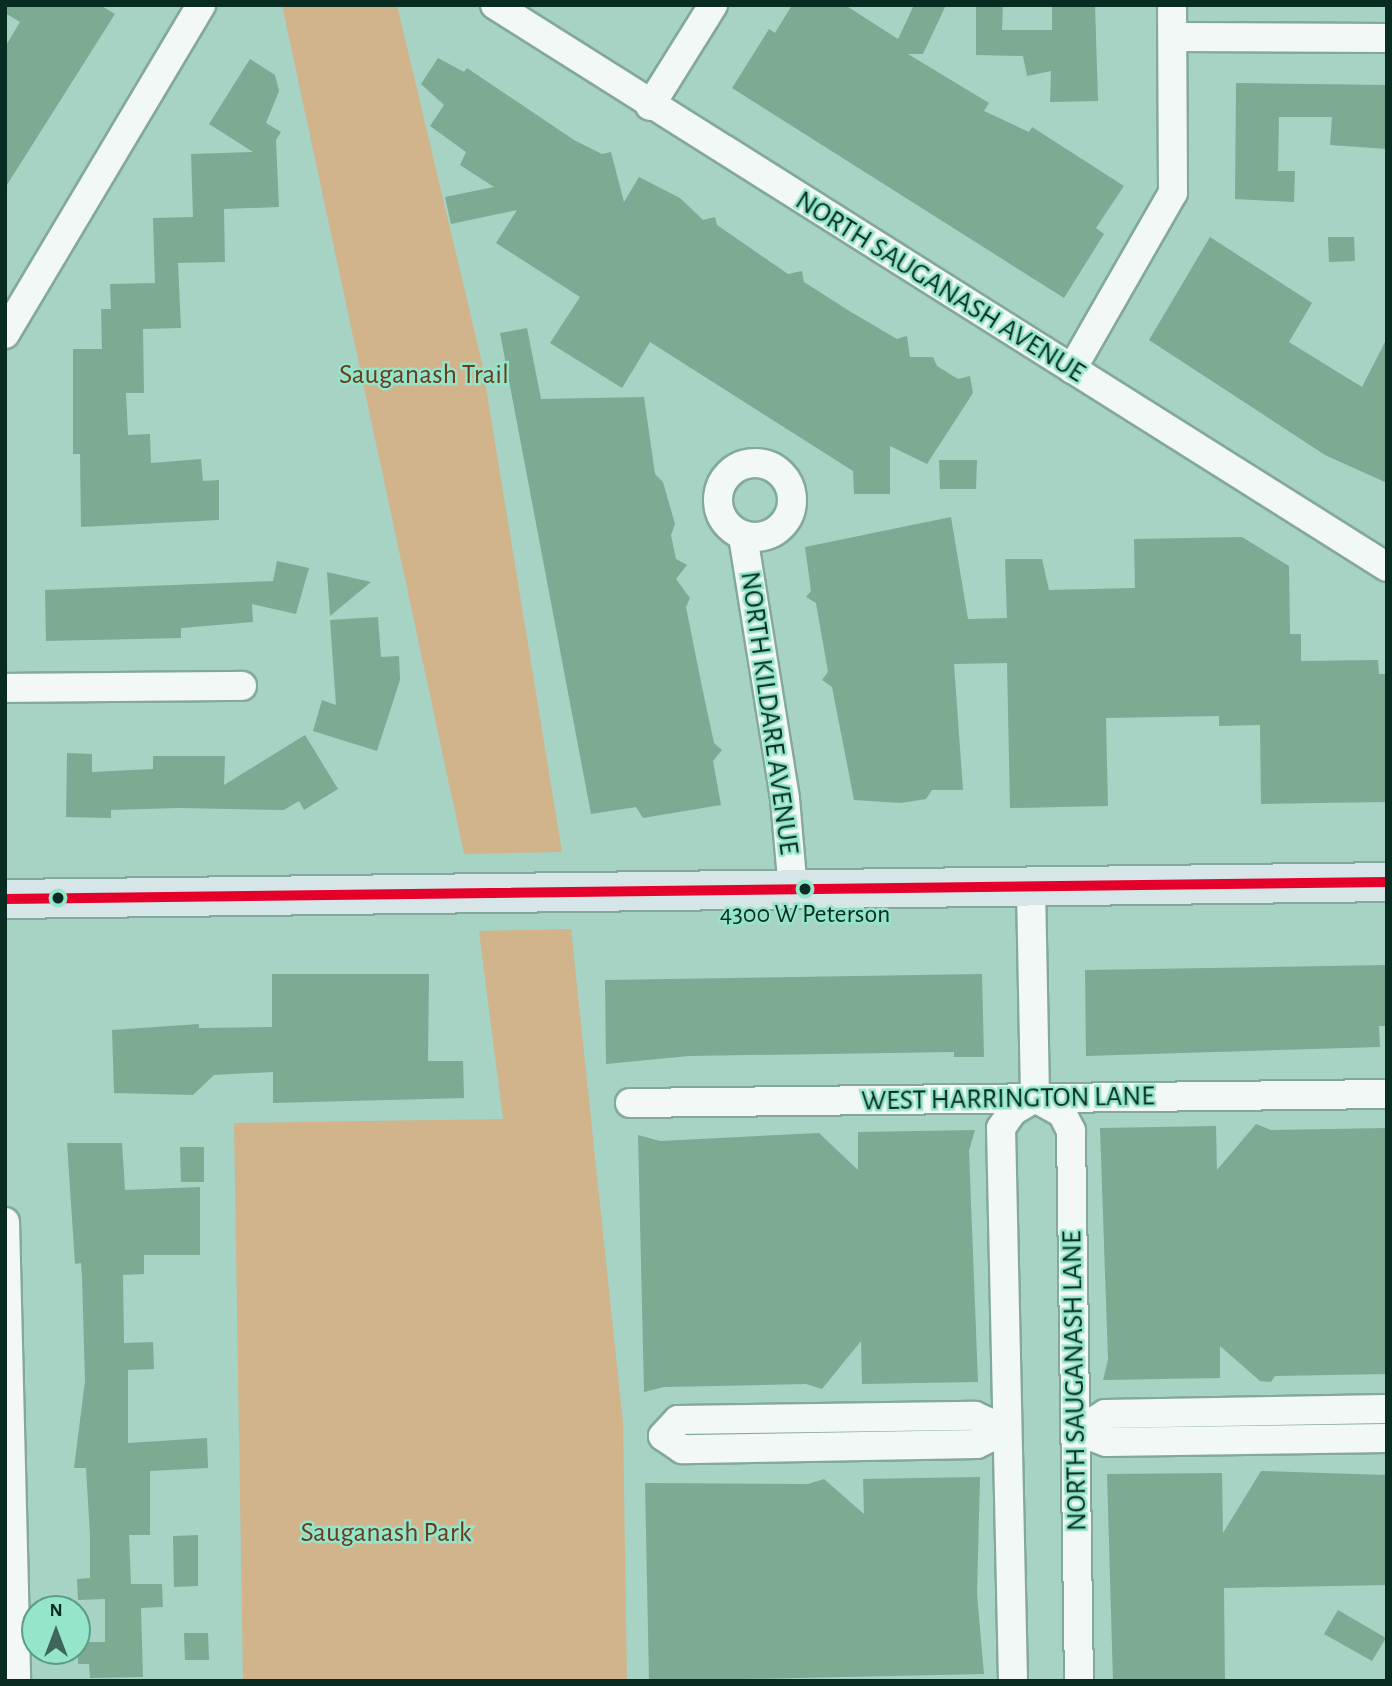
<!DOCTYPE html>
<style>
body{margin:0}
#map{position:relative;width:1392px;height:1686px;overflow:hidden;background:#a6d3c4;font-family:"Alegreya Sans",sans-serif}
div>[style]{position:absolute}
.green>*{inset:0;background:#d1b38c}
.building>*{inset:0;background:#7caa93}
.roads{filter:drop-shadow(2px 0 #84a89c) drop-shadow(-2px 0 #84a89c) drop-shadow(0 2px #84a89c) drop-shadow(0 -2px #84a89c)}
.street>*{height:28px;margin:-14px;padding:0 14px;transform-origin:14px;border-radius:14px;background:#f2f8f6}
.street>.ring{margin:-14px;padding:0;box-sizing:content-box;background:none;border:28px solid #f2f8f6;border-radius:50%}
.primary>*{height:38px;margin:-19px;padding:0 19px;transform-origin:19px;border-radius:19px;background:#d6e5e7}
.bus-1>*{height:10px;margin:-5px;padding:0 5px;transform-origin:5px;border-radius:5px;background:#e4002b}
.dots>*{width:19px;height:19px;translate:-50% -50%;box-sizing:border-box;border:4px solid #94e5ca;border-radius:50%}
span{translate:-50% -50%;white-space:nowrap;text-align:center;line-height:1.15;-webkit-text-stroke:5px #94e5ca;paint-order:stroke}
.bus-label{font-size:26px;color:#082c22}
.street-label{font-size:28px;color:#082c22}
.park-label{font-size:28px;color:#6b3b1d}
.frame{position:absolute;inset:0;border:7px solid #082c22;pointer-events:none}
.north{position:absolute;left:21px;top:1595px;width:70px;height:70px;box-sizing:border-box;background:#94e5ca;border:2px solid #5c9b87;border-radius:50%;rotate:0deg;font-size:19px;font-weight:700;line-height:28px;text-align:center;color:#082c22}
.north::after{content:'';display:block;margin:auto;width:24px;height:32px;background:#3f665b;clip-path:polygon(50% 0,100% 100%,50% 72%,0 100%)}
</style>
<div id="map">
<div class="green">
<div style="clip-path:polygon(282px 5px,397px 5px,482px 363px,562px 852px,464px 854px)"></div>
<div style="clip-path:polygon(571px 929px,623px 1423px,627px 1681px,243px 1681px,234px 1123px,503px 1119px,479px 931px)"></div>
</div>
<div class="building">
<div style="clip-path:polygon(5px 5px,100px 5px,115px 14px,5px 188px,5px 47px,20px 22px,5px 13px)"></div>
<div style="clip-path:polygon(792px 5px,845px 5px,898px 39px,914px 5px,946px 5px,923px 54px,908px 54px,989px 103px,984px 111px,1029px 132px,1032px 127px,1124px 186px,1096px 228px,1104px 234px,1064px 298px,732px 88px,769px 29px,775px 33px)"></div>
<div style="clip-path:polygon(976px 5px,1003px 5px,1002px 30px,1052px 30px,1052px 5px,1095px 5px,1098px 101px,1050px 102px,1051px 71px,1027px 76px,1023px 56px,976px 55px)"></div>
<div style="clip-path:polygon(438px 58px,464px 72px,467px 68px,574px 140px,602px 154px,611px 152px,624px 202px,639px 177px,680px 198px,703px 220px,715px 217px,717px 225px,788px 274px,802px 271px,804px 282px,851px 312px,897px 339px,907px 336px,910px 357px,933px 357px,937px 366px,958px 379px,970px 376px,973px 393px,927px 464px,890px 446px,890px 494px,854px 494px,853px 471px,650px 342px,622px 388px,550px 343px,580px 297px,496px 243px,517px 210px,451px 224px,445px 197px,494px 187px,460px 165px,466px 152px,430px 126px,444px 105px,421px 84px)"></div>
<div style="clip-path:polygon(250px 59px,275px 75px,279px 91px,266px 123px,281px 132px,276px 140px,279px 207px,224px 209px,225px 262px,178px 263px,181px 328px,143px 329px,144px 393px,126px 393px,128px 435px,150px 434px,151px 463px,201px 459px,203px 481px,219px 480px,219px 520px,81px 527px,80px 454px,73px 454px,73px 349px,102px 349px,101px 309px,111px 309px,110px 284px,155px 283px,153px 218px,193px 217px,191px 154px,253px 152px,209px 124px)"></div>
<div style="clip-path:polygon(1236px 83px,1387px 85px,1387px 149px,1330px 145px,1332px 117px,1279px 117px,1278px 171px,1295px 171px,1294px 202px,1235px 199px)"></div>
<div style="clip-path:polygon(1210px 237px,1312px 303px,1289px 342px,1362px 387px,1387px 338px,1387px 483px,1325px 455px,1149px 340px)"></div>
<div style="clip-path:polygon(1328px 237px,1354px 237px,1355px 261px,1329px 262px)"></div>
<div style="clip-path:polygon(527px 328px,541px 399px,644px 397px,655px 474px,663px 482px,675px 524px,671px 535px,676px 559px,687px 565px,676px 579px,690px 598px,686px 607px,702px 687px,714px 743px,722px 750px,713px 761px,721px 805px,643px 818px,636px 807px,591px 814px,500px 333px)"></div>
<div style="clip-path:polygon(939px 460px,977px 460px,976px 489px,940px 489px)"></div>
<div style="clip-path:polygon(951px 517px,968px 619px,1007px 618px,1005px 559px,1042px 559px,1049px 590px,1135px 588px,1134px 539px,1242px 537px,1289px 566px,1290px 634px,1301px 634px,1301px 661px,1378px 660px,1379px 674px,1387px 674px,1387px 802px,1261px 804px,1260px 725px,1219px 726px,1219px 716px,1106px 718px,1108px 806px,1010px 808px,1007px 663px,954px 664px,963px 790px,932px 790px,926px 799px,901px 803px,854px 800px,832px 687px,822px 680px,828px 672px,816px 603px,806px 597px,811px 591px,805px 547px)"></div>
<div style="clip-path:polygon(277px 561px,309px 568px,296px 614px,252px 604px,253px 622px,181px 628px,181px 638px,46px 641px,45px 590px,273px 581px)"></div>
<div style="clip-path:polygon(327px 572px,371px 582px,330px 616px)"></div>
<div style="clip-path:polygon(378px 617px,381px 657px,399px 656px,400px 680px,377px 751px,313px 731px,322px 700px,336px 705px,330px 620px)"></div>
<div style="clip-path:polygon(305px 735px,338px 789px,304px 810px,299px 801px,284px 810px,178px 808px,111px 810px,111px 818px,66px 817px,67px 753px,92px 754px,92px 772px,153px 769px,153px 756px,225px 756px,224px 785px)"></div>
<div style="clip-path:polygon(1387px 965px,1387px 1026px,1379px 1026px,1380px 1047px,1086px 1056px,1085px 970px)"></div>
<div style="clip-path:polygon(272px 974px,429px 974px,428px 1061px,463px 1061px,464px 1098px,273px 1103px,273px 1072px,214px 1075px,193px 1095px,114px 1093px,112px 1030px,199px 1024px,199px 1028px,272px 1027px)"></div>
<div style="clip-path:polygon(982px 974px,984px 1057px,954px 1057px,954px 1052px,689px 1056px,606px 1064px,605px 980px)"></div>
<div style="clip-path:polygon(1256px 1124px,1271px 1130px,1387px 1128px,1387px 1374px,1275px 1376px,1271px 1382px,1260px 1381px,1220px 1346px,1220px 1378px,1103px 1380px,1108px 1360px,1100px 1128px,1216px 1126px,1217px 1170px)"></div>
<div style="clip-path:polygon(975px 1130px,969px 1151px,978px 1382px,862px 1384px,861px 1341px,822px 1389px,806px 1384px,664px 1387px,644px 1392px,638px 1135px,660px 1141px,819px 1133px,858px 1170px,858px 1132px)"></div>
<div style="clip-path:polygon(67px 1143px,122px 1143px,125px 1190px,200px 1187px,200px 1255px,144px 1255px,144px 1274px,123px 1275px,124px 1343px,153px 1342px,154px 1369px,128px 1370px,128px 1443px,207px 1438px,208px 1468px,150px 1471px,150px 1535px,129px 1535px,131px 1584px,162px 1584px,163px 1607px,141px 1608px,143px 1677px,90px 1678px,89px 1664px,78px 1664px,78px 1642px,105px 1642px,105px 1599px,78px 1600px,77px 1579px,90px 1578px,90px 1535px,86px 1468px,74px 1468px,85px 1381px,82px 1277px,81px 1263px,75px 1264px)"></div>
<div style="clip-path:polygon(180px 1147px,204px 1147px,204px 1182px,181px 1182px)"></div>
<div style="clip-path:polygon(1261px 1471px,1387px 1475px,1387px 1585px,1224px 1588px,1225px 1681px,1113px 1681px,1107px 1474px,1222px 1473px,1223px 1533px)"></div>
<div style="clip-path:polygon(980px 1477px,977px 1594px,984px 1674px,649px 1681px,645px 1483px,808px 1484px,824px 1479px,864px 1514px,863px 1479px)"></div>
<div style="clip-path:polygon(198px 1535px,198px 1586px,174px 1587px,173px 1536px)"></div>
<div style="clip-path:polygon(1338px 1610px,1386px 1638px,1372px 1661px,1324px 1634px)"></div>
<div style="clip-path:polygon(184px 1633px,208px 1633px,209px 1660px,185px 1660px)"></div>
</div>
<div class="roads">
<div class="street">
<div style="left:495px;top:5px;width:1054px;rotate:32.21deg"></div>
<div style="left:1173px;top:37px;width:214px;rotate:0.3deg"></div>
<div style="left:650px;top:106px;width:119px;rotate:-58deg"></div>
<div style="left:5px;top:334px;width:383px;rotate:-59.2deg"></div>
<div style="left:1072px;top:369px;width:203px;rotate:-60.2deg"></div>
<div style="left:1173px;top:193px;width:188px;rotate:-90.3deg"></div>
<div class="ring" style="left:718px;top:463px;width:46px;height:46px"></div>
<div style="left:743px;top:536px;width:266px;rotate:80.9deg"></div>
<div style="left:785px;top:799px;width:91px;rotate:85deg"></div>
<div style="left:5px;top:688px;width:237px;rotate:-0.5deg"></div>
<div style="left:1031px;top:887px;width:211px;rotate:88.9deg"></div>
<div style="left:1035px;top:1098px;width:31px;rotate:29deg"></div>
<div style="left:1062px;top:1113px;width:20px;rotate:63deg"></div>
<div style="left:1071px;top:1131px;width:550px;rotate:89.17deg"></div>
<div style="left:630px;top:1103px;width:757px;rotate:-0.68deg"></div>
<div style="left:5px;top:1222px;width:459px;rotate:88.6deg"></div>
<div style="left:975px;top:1416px;width:34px;rotate:24deg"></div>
<div style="left:1006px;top:1430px;width:32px;rotate:154deg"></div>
<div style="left:977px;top:1444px;width:295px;rotate:179deg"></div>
<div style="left:682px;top:1449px;width:23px;rotate:-146deg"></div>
<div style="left:663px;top:1436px;width:22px;rotate:-47deg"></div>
<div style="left:678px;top:1420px;width:297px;rotate:-0.8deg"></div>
<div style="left:1076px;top:1431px;width:34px;rotate:-30deg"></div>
<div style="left:1105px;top:1414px;width:282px;rotate:-1deg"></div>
<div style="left:1076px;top:1431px;width:32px;rotate:20deg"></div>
<div style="left:1106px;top:1442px;width:281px;rotate:-0.8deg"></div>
<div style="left:1013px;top:1681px;width:553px;rotate:-91.24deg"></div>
<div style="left:1001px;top:1128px;width:21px;rotate:-55deg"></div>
<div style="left:1013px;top:1111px;width:26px;rotate:-31deg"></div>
</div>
<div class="primary">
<div style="left:5px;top:899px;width:1382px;rotate:-0.7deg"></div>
</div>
</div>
<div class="bus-1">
<div style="left:5px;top:899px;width:1382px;rotate:-0.7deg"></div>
</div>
<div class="dots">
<div style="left:805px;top:889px;background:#082c22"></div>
<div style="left:58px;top:898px;background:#082c22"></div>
</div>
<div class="bus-label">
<span style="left:805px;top:915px">4300 W Peterson</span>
</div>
<div class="street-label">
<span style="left:940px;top:287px;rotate:32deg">NORTH SAUGANASH AVENUE</span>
<span style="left:769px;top:713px;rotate:82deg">NORTH KILDARE AVENUE</span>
<span style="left:1008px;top:1099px;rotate:-1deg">WEST HARRINGTON LANE</span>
<span style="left:1075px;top:1381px;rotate:-91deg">NORTH SAUGANASH LANE</span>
</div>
<div class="park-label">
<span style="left:424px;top:375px">Sauganash Trail</span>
<span style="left:386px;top:1533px">Sauganash Park</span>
</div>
<div class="frame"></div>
<div class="north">N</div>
</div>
